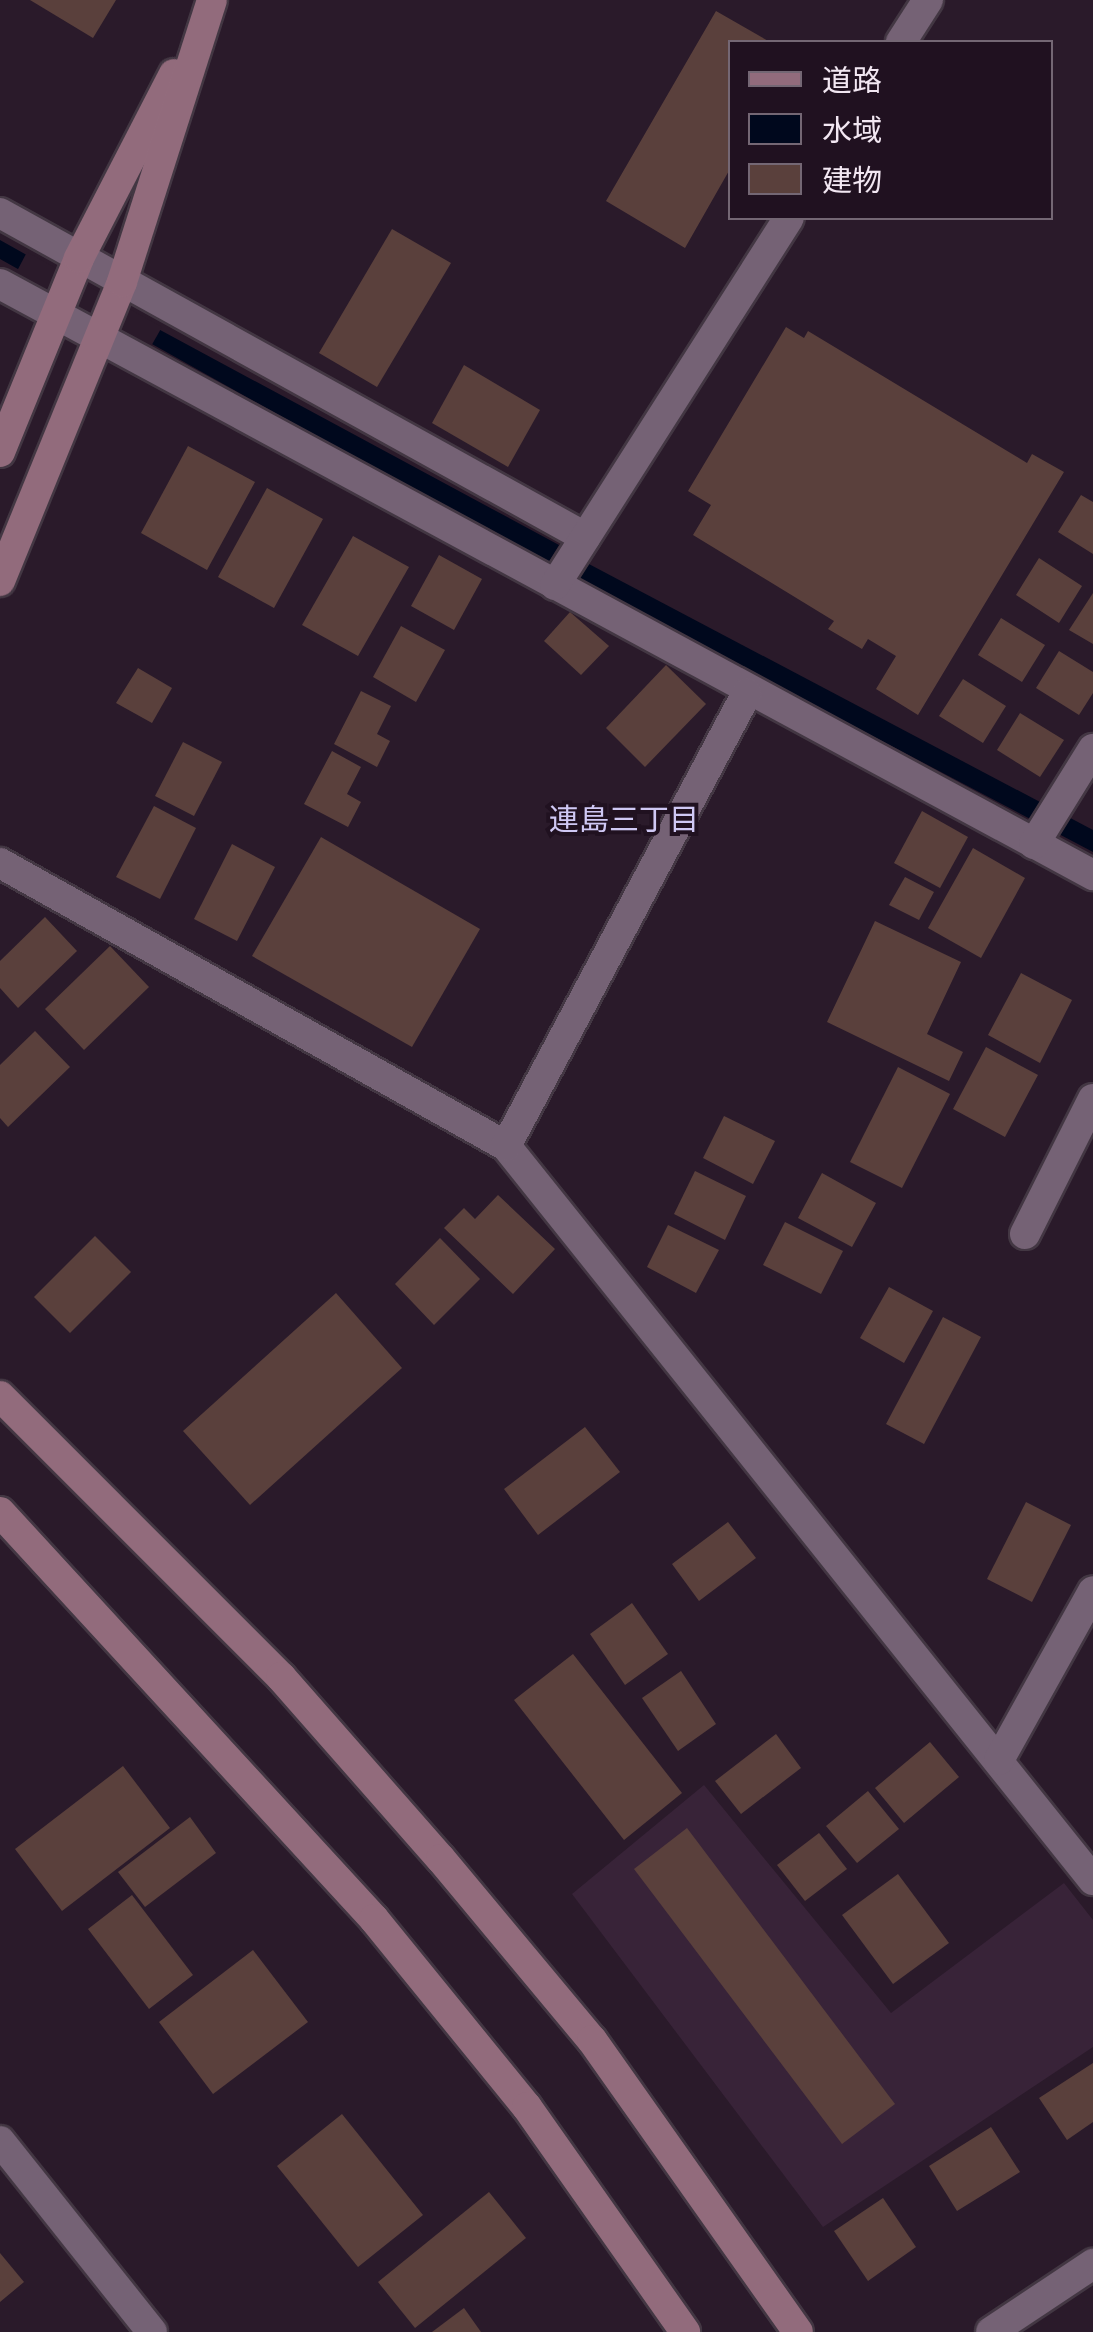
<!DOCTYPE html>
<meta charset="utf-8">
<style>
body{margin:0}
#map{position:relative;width:1093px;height:2332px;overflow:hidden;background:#2a1a2a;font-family:"Nunito Sans","Noto Sans JP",sans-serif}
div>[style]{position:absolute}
.built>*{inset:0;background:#382338}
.water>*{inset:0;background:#00081d}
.pier>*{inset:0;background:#2a1a2a}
.building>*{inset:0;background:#5a403c}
.roads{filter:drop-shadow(2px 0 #433743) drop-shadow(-2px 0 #433743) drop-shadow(0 2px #433743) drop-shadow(0 -2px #433743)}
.street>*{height:30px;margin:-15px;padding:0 15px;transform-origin:15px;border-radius:15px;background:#756275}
.secondary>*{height:30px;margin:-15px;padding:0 15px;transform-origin:15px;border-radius:15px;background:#926b7c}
span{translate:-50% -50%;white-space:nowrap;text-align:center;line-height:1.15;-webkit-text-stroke:8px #201120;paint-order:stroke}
.neighbourhood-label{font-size:30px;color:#cfc8f4}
.legend{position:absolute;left:728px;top:40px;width:325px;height:180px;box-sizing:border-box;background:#201120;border:2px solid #746774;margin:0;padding:12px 18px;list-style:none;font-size:30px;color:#f2e7f2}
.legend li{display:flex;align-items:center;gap:20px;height:50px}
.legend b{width:50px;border:2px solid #746774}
</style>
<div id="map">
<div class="built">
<div style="clip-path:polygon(704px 1785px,891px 2013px,1064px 1883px,1093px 1920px,1093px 2047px,823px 2227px,572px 1894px)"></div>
</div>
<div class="water">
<div style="clip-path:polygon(0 240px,162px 331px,559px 545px,547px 565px,0 259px)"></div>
<div style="clip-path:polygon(587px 563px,1093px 830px,1093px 852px,578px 581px)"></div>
</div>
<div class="pier">
<div style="clip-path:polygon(27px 252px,162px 327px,150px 348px,16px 273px)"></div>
</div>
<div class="building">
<div style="clip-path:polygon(30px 0,116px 0,93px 38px)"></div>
<div style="clip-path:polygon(716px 11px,770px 42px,730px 42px,730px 169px,685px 248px,606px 201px)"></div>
<div style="clip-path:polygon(392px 229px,451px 263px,377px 387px,319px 353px)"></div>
<div style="clip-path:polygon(786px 327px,804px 338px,808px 331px,1027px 463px,1032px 454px,1064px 472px,918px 715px,876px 689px,896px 656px,868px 639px,862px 649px,828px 629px,834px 621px,693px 535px,711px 505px,688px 491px)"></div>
<div style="clip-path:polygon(464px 365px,540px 410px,508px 467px,432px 423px)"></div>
<div style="clip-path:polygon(188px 446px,255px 482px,207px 570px,141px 533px)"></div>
<div style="clip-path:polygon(267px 488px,323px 519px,274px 608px,218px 577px)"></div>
<div style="clip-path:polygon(1081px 495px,1093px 502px,1093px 554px,1058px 532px)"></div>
<div style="clip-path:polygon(353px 536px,409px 567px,358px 656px,302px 625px)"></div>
<div style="clip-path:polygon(439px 555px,482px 579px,454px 630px,411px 606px)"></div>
<div style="clip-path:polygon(1039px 558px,1082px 586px,1059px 623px,1016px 595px)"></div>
<div style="clip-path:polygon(1093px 593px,1093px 644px,1069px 630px)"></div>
<div style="clip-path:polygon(570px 612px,609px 646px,581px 675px,544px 641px)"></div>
<div style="clip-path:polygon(1001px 618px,1045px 645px,1022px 682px,978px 655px)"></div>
<div style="clip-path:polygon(401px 626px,445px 650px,416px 702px,373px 677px)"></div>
<div style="clip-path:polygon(1059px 651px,1093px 672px,1093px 693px,1079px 715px,1036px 688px)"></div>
<div style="clip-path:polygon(666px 665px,706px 704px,645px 767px,606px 728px)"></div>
<div style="clip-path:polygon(138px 668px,172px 688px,152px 723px,116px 703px)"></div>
<div style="clip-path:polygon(963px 679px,1006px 706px,983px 743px,939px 716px)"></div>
<div style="clip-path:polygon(361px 691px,391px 706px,377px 734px,390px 741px,377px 767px,334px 744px)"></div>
<div style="clip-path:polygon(1020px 713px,1064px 740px,1040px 777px,997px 750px)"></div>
<div style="clip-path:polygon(183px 742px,222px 762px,194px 816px,155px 796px)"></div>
<div style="clip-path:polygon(332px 751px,361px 767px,347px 794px,361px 802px,348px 827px,304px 804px)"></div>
<div style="clip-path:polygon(154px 806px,196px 828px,160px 899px,116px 877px)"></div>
<div style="clip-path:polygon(922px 811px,968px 837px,940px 888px,894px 863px)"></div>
<div style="clip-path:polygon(321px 837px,480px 929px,412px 1047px,252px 956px)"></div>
<div style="clip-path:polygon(232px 844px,275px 867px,237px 941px,194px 919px)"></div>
<div style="clip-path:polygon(973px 848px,1025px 878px,981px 958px,928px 928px)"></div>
<div style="clip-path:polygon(905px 877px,934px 892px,919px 920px,889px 905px)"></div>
<div style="clip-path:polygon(45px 917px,77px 951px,18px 1008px,0 988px,0 961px)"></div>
<div style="clip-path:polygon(875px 921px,961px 962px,927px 1034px,963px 1052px,949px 1081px,827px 1022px)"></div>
<div style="clip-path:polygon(110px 946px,149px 987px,84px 1050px,45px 1009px)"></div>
<div style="clip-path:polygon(1021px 973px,1072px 1000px,1040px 1063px,988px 1035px)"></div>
<div style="clip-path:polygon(35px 1031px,70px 1067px,8px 1127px,0 1118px,0 1065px)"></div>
<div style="clip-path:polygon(986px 1047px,1038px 1075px,1005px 1137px,953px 1109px)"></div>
<div style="clip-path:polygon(898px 1067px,950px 1094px,902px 1188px,850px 1162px)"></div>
<div style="clip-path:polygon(724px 1116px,775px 1141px,753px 1184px,703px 1158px)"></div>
<div style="clip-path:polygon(695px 1171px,746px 1196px,725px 1240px,674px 1214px)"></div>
<div style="clip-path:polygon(822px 1173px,876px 1203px,852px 1247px,798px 1218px)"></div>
<div style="clip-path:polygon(498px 1195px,555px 1249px,513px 1294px,444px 1228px,464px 1208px,475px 1219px)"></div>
<div style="clip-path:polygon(785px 1222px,843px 1251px,821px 1294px,763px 1265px)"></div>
<div style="clip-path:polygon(668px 1225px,719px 1250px,696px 1293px,647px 1267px)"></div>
<div style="clip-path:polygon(95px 1236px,131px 1272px,70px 1333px,34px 1297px)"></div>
<div style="clip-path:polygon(440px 1238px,480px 1279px,434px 1325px,395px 1284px)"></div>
<div style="clip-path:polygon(889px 1287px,933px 1311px,904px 1363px,860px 1338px)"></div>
<div style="clip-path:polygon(336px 1293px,402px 1368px,250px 1505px,183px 1431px)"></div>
<div style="clip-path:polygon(943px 1317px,981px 1337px,924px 1444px,886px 1424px)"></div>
<div style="clip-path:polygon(585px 1427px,620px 1472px,538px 1535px,504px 1489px)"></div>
<div style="clip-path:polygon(1026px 1502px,1071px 1525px,1032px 1602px,987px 1579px)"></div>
<div style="clip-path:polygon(728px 1522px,756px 1558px,699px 1601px,672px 1564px)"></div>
<div style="clip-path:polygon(632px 1603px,668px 1654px,625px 1685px,590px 1634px)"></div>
<div style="clip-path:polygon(573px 1654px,682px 1793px,624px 1840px,514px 1700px)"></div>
<div style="clip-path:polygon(681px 1671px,716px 1724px,678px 1751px,642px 1698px)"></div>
<div style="clip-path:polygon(776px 1734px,801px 1768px,741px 1814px,715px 1781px)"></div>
<div style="clip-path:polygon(930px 1742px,959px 1777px,904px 1823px,875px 1788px)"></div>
<div style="clip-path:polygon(123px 1766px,170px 1828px,62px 1911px,15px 1849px)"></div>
<div style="clip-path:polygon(868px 1791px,899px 1829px,857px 1863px,826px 1826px)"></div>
<div style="clip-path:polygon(190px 1817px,216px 1853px,145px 1907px,118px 1872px)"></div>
<div style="clip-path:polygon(687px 1828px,895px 2104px,842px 2144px,634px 1869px)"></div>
<div style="clip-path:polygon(819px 1833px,847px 1869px,805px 1901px,777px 1865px)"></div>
<div style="clip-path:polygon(898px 1874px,949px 1943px,893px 1984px,842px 1915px)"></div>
<div style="clip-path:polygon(132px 1895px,193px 1975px,149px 2009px,88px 1929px)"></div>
<div style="clip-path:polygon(253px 1950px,308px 2022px,213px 2094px,159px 2022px)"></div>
<div style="clip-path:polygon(1093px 2063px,1093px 2122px,1067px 2140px,1039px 2098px)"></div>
<div style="clip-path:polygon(342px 2114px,423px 2215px,358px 2267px,277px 2166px)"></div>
<div style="clip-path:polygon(991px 2127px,1020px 2172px,957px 2211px,929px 2166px)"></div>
<div style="clip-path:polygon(489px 2192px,526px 2238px,415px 2328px,378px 2282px)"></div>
<div style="clip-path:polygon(883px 2198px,916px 2247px,868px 2281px,834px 2231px)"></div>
<div style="clip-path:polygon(0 2253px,24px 2282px,0 2302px)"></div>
<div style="clip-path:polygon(464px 2308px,481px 2332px,432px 2332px)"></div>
</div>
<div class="roads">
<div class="street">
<div style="left:901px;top:42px;width:50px;rotate:-57.3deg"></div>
<div style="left:0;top:213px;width:669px;rotate:28.98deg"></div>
<div style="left:0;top:284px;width:1243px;rotate:28.4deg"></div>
<div style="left:555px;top:585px;width:435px;rotate:-57.5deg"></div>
<div style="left:1034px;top:844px;width:112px;rotate:-58.2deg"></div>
<div style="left:0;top:863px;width:580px;rotate:29.22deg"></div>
<div style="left:506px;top:1146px;width:940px;rotate:51.35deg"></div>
<div style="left:506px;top:1146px;width:513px;rotate:-61.99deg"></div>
<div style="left:1025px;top:1234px;width:151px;rotate:-63.3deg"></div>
<div style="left:999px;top:1760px;width:193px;rotate:-60.9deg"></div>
<div style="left:0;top:2141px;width:244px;rotate:51.5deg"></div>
<div style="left:991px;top:2332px;width:123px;rotate:-33.7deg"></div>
</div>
<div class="secondary">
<div style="left:0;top:452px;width:209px;rotate:-67.8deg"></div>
<div style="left:79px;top:258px;width:207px;rotate:-62.7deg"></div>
<div style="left:0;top:581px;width:323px;rotate:-67.8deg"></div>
<div style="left:122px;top:282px;width:296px;rotate:-72.3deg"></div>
<div style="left:0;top:1396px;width:397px;rotate:45deg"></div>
<div style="left:281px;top:1677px;width:242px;rotate:48.7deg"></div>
<div style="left:441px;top:1859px;width:236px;rotate:50.2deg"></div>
<div style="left:592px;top:2040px;width:357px;rotate:54.8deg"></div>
<div style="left:0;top:1512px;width:553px;rotate:47.42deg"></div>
<div style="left:374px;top:1919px;width:242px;rotate:50.9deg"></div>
<div style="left:527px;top:2107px;width:275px;rotate:54.9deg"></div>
</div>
</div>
<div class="neighbourhood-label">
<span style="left:624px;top:821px">連島三丁目</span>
</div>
<ul class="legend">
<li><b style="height:12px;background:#926b7c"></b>道路</li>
<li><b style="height:28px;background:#00081d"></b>水域</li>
<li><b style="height:28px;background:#5a403c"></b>建物</li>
</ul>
</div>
